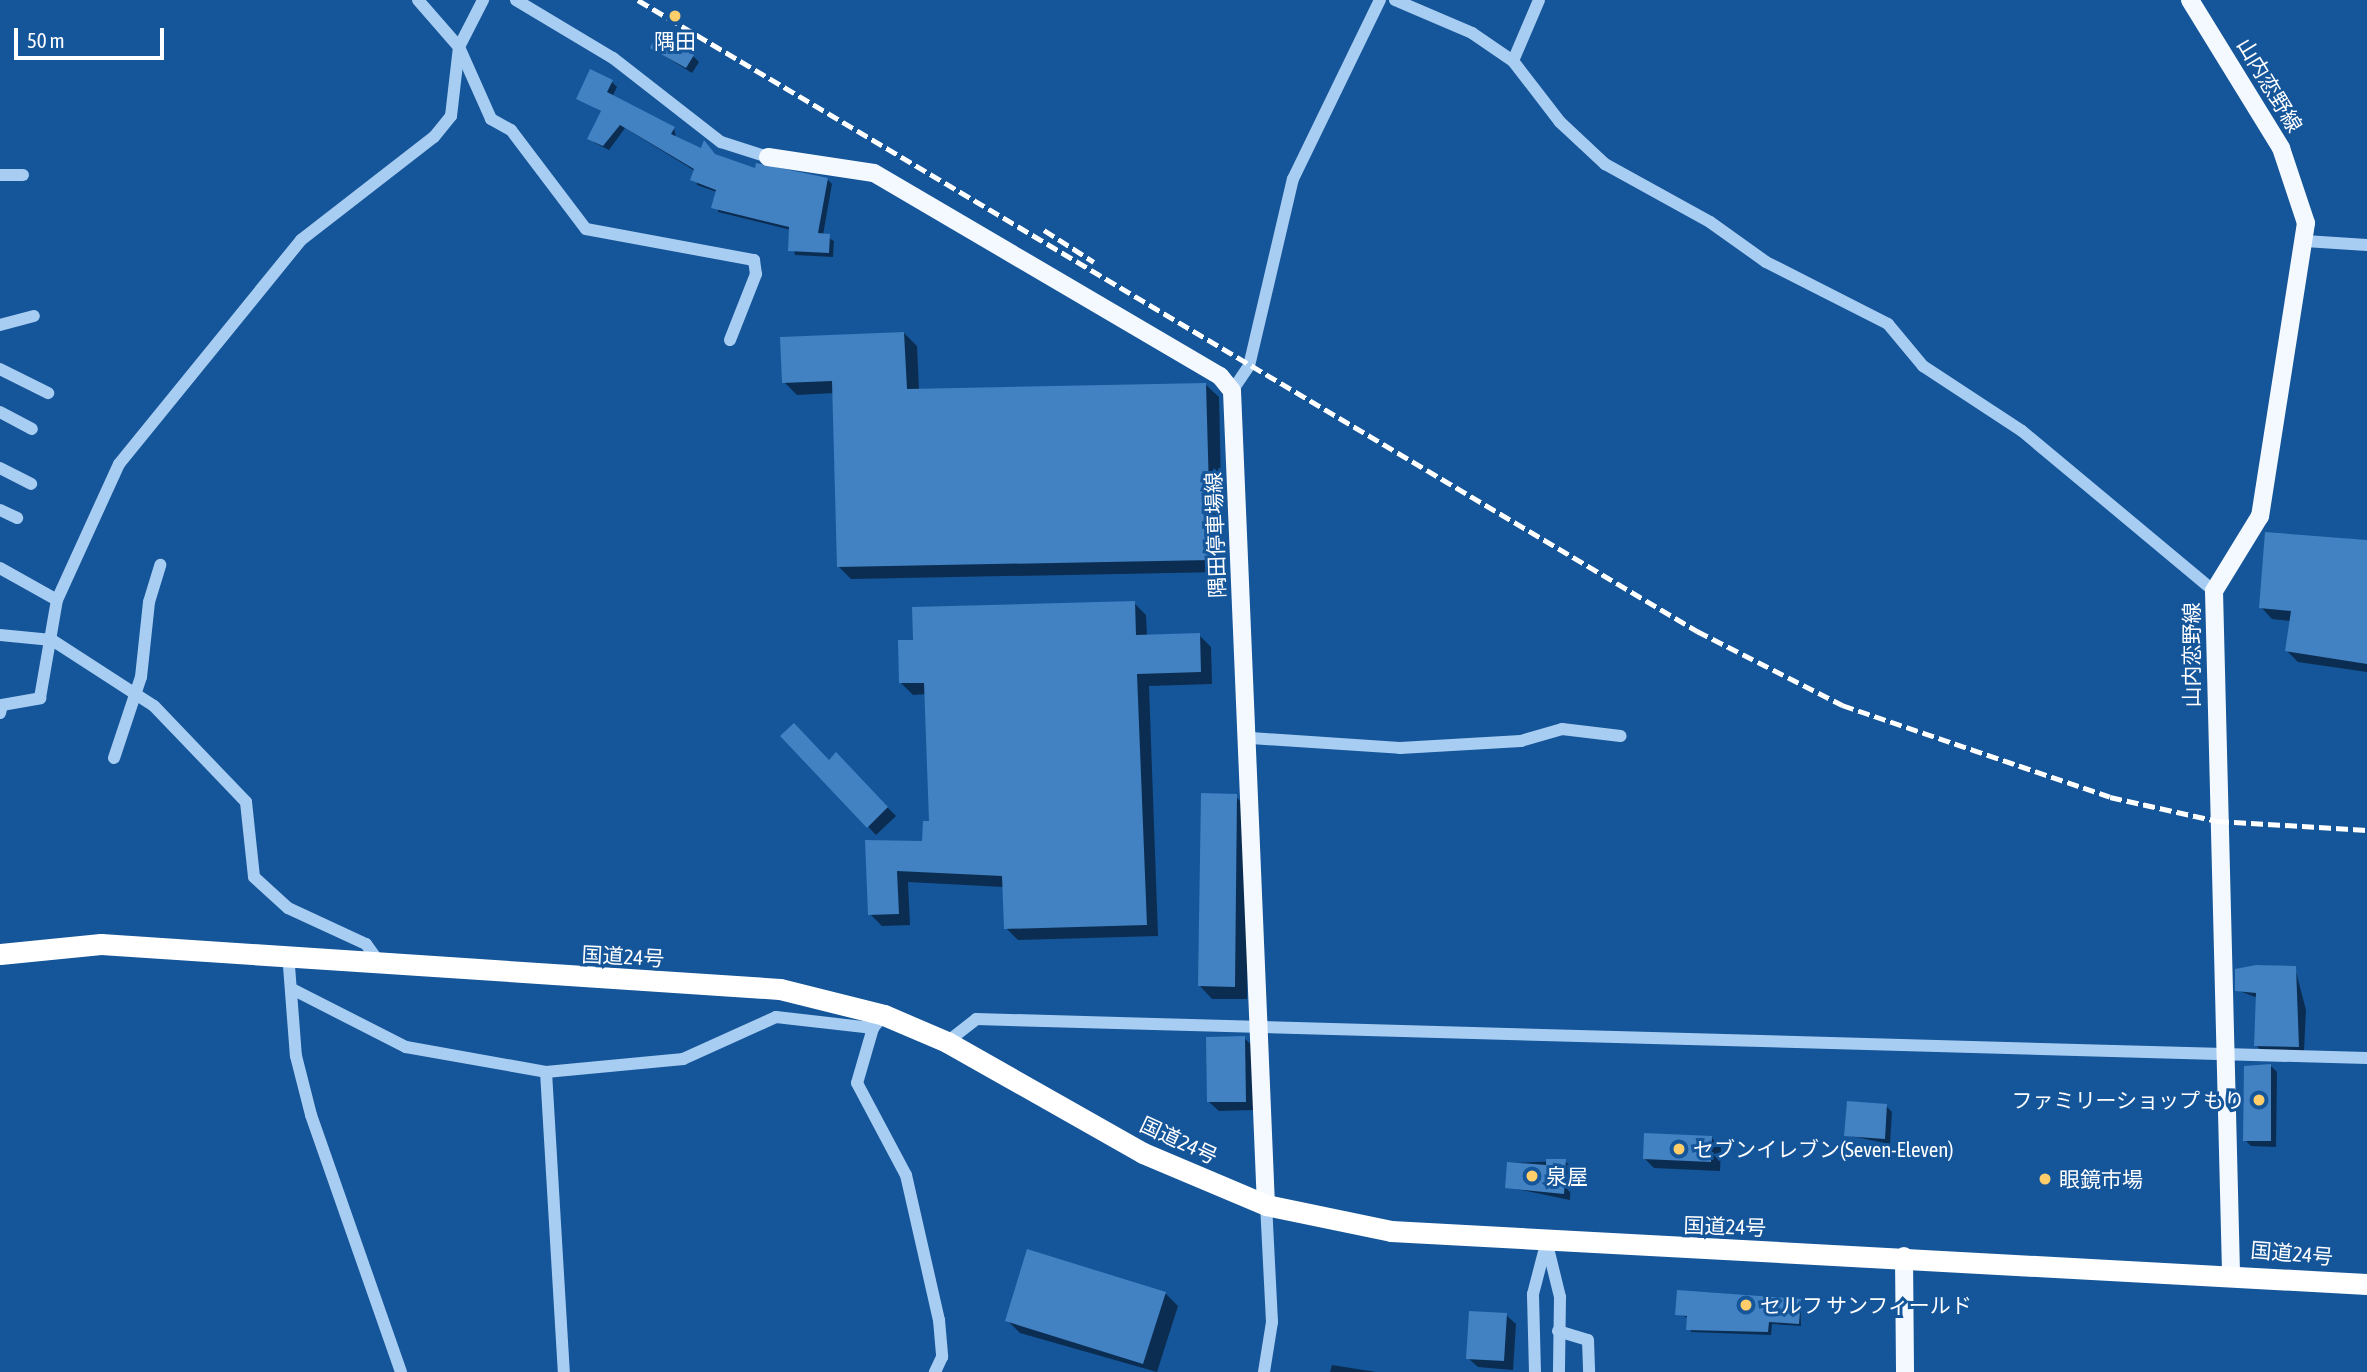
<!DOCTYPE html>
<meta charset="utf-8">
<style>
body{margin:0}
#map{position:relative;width:2367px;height:1372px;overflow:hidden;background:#155599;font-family:"Asap Condensed","Noto Sans JP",sans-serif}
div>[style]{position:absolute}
.shadow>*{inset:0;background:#0007}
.building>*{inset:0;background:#4281c2}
.minor>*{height:12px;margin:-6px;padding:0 6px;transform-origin:6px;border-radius:6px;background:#a8cdf2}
.major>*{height:18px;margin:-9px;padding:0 9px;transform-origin:9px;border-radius:9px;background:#f4f9ff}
.highway>*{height:21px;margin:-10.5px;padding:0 10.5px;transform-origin:10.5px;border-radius:10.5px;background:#fff}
.rail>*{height:5px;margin-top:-2.5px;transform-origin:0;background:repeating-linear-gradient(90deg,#fff 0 12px,transparent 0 17px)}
.dots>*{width:19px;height:19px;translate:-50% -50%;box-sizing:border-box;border:4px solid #155599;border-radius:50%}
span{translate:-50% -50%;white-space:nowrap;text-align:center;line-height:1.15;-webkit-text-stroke:6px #155599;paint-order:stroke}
.poi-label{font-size:21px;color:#fff}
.right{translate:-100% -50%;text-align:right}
.left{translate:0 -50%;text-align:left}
.street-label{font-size:21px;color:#fff}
.scale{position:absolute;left:14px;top:28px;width:150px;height:32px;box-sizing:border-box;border:4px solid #fff;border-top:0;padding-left:9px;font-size:21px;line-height:24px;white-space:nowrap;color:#fff;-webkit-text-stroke:5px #155599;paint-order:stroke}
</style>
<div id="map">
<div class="shadow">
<div style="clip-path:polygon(652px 48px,693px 56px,699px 62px,692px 73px)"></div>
<div style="clip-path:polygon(612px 82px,617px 87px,612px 97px,674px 128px,676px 138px,756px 171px,827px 179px,832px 184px,823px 235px,834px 241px,833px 257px,795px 255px,791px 230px,718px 212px,717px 192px,697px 185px,695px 171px,625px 128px,609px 150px,595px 143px,589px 138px,602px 112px,578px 98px)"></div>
<div style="clip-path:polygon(904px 333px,917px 346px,919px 390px,1206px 385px,1219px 397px,1223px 572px,851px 579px,838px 566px,834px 393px,797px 395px,784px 382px)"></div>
<div style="clip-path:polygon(2367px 542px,2367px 672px,2298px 662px,2287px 651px,2291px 621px,2272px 619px,2261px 607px)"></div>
<div style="clip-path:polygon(1134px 603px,1146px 615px,1147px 637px,1199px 635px,1211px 647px,1212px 684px,1149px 686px,1158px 936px,1018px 940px,1006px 928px,1004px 887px,908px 882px,910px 925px,882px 926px,870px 914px,867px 841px,924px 843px,931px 823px,926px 694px,913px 695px,901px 683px,914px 642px)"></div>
<div style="clip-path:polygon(782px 736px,829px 762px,836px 755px,896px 816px,876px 835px)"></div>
<div style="clip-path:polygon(1237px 798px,1250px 811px,1247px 999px,1212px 999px,1200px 986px)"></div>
<div style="clip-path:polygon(2295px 968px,2306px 1010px,2304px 1052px,2262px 1051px,2256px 1045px,2258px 998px,2237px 990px)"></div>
<div style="clip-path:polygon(1244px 1038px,1254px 1047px,1255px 1110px,1219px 1111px,1209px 1102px)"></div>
<div style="clip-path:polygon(2271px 1066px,2277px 1072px,2276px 1147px,2251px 1146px,2245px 1140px)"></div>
<div style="clip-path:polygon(1886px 1106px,1892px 1112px,1890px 1144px,1846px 1135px)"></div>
<div style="clip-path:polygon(1712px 1138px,1721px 1147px,1720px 1171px,1654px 1168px,1644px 1158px)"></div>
<div style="clip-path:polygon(1565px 1161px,1571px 1167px,1570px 1200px,1507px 1187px,1509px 1163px)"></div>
<div style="clip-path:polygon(1165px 1293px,1178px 1306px,1157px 1372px,1020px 1333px,1007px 1320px)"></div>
<div style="clip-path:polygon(1800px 1301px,1801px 1326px,1772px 1324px,1771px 1335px,1691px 1332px,1689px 1318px,1677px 1314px)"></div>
<div style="clip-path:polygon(1506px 1315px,1516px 1324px,1513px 1370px,1478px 1367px,1468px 1358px)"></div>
<div style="clip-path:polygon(1332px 1365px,1376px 1372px,1330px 1372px)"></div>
</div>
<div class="building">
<div style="clip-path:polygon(657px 34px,694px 55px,686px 68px,650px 48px)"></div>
<div style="clip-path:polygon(590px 69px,613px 80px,607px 92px,675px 127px,671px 134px,701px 148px,704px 140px,715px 154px,755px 168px,756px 163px,828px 178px,818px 233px,830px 234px,829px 253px,788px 251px,789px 227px,711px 208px,716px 190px,690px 180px,694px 169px,620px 125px,603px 146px,587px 139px,601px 111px,576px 99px)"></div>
<div style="clip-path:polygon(904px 332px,907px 389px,1206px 383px,1211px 560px,837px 567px,832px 381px,782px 383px,780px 337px)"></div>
<div style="clip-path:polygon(2265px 532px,2367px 540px,2367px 664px,2285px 651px,2291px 611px,2259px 608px)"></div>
<div style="clip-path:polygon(1135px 601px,1136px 635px,1200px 633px,1201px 672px,1137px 674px,1147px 925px,1004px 929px,1002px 876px,897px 871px,899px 914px,868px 915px,865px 840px,922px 841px,923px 821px,929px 821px,924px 683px,899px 683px,898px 640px,913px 640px,912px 607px)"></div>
<div style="clip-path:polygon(794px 723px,829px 760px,836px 752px,888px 807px,867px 828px,780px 736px)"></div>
<div style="clip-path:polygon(1201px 793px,1237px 794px,1235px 987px,1198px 986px)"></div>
<div style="clip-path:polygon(2256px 965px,2296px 966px,2299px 1047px,2254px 1046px,2256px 993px,2235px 991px,2235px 969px)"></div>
<div style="clip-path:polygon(1245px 1036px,1246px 1102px,1207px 1102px,1206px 1037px)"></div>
<div style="clip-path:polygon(2271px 1064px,2271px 1141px,2243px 1141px,2244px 1066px)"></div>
<div style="clip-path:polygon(1847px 1101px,1887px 1104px,1885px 1139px,1844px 1136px)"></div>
<div style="clip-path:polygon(1644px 1133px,1712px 1136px,1711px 1162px,1643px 1159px)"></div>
<div style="clip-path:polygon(1546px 1159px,1566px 1159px,1564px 1194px,1505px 1188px,1507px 1162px,1546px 1165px)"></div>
<div style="clip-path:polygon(1027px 1249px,1166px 1292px,1143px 1364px,1005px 1321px)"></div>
<div style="clip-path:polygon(1677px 1290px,1801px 1299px,1799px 1324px,1769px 1322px,1768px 1332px,1686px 1330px,1687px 1316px,1675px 1315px)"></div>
<div style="clip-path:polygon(1469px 1311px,1507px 1313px,1504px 1361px,1466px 1359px)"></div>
</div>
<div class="minor">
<div style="left:418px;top:0;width:62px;rotate:48.9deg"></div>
<div style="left:459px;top:47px;width:79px;rotate:66deg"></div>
<div style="left:491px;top:119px;width:23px;rotate:29deg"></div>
<div style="left:511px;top:130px;width:124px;rotate:52.9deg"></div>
<div style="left:586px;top:229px;width:171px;rotate:10.5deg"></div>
<div style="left:754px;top:260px;width:14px;rotate:82deg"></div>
<div style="left:756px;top:274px;width:71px;rotate:111.5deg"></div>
<div style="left:516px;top:0;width:113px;rotate:30.9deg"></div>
<div style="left:613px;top:58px;width:137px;rotate:37.9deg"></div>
<div style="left:721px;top:142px;width:49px;rotate:17.7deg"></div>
<div style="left:1395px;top:0;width:84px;rotate:23.2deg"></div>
<div style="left:1472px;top:33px;width:50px;rotate:34.3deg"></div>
<div style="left:1513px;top:61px;width:77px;rotate:52.4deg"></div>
<div style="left:1560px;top:122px;width:62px;rotate:43deg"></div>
<div style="left:1605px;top:164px;width:120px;rotate:28.9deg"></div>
<div style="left:1710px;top:222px;width:69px;rotate:35.5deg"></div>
<div style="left:1766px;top:262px;width:137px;rotate:26.9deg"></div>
<div style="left:1888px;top:324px;width:55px;rotate:50.2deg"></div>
<div style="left:1923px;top:366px;width:118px;rotate:33.3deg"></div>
<div style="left:2022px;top:431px;width:250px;rotate:39.8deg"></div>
<div style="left:1513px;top:61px;width:66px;rotate:-66.9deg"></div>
<div style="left:0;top:175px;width:23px"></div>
<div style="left:2305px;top:241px;width:62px;rotate:3.7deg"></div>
<div style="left:0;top:325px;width:35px;rotate:-15deg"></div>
<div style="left:0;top:369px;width:54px;rotate:26.6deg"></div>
<div style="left:1232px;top:391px;width:30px;rotate:-56deg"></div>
<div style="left:1249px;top:366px;width:192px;rotate:-76.8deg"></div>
<div style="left:1293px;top:179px;width:199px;rotate:-64.1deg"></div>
<div style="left:0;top:412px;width:36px;rotate:28deg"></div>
<div style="left:0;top:468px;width:35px;rotate:27deg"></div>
<div style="left:0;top:510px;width:19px;rotate:25deg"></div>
<div style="left:0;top:568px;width:65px;rotate:29.3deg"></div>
<div style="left:0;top:635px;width:52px;rotate:5.5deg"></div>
<div style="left:52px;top:640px;width:121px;rotate:32.9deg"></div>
<div style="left:154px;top:706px;width:133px;rotate:46.2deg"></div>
<div style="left:246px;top:802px;width:75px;rotate:83.9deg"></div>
<div style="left:254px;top:877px;width:46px;rotate:42.4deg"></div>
<div style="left:288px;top:908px;width:86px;rotate:24.8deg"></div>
<div style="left:366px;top:944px;width:17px;rotate:54deg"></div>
<div style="left:0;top:713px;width:8px;rotate:-76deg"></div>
<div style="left:2px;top:705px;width:39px;rotate:-10deg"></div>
<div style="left:40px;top:698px;width:99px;rotate:-80.2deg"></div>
<div style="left:57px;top:600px;width:149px;rotate:-65.5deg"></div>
<div style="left:119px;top:464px;width:289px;rotate:-50.9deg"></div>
<div style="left:301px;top:240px;width:168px;rotate:-37.8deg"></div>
<div style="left:434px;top:137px;width:27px;rotate:-51deg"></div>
<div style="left:451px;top:116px;width:69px;rotate:-83.4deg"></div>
<div style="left:459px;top:47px;width:53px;rotate:-62.9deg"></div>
<div style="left:1251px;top:738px;width:149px;rotate:3.8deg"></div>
<div style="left:1400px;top:748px;width:121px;rotate:-3.3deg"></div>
<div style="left:1521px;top:741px;width:43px;rotate:-16.3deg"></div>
<div style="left:1562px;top:729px;width:59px;rotate:6.8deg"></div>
<div style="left:114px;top:758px;width:85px;rotate:-71.6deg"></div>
<div style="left:141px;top:677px;width:75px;rotate:-83.9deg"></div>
<div style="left:149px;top:602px;width:39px;rotate:-73deg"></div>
<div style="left:288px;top:953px;width:103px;rotate:85.6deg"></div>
<div style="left:296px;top:1056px;width:61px;rotate:75.7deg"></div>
<div style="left:311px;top:1115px;width:272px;rotate:70.7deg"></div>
<div style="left:292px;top:989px;width:128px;rotate:27deg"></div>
<div style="left:406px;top:1047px;width:142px;rotate:10.1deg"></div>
<div style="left:546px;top:1072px;width:138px;rotate:-5.4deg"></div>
<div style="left:683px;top:1059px;width:102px;rotate:-24.3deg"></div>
<div style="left:776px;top:1017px;width:98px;rotate:6.5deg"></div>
<div style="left:873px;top:1028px;width:17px;rotate:-50deg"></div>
<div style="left:873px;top:1028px;width:57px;rotate:106.2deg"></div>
<div style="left:857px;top:1083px;width:104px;rotate:62deg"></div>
<div style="left:906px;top:1175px;width:149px;rotate:77.2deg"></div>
<div style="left:939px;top:1320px;width:37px;rotate:85deg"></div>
<div style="left:942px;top:1357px;width:17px;rotate:115deg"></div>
<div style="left:947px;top:1042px;width:37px;rotate:-38deg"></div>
<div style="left:976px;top:1019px;width:1392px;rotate:1.61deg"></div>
<div style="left:546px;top:1072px;width:301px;rotate:86.6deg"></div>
<div style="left:1547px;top:1244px;width:55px;rotate:76.2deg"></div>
<div style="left:1560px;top:1297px;width:75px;rotate:90.8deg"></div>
<div style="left:1558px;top:1331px;width:31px;rotate:17deg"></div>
<div style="left:1588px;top:1340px;width:32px;rotate:88deg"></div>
<div style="left:1264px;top:1372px;width:51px;rotate:-80.9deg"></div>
<div style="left:1272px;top:1322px;width:117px;rotate:-92.9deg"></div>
<div style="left:1535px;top:1372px;width:78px;rotate:-91.5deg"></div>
<div style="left:1533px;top:1294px;width:52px;rotate:-75.4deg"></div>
</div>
<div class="major">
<div style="left:2190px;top:0;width:174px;rotate:58.4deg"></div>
<div style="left:2281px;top:148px;width:79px;rotate:71.6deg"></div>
<div style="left:2306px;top:223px;width:297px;rotate:98.9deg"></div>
<div style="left:2260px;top:516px;width:88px;rotate:121.5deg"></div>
<div style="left:2214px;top:591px;width:682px;rotate:88.57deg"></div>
<div style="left:768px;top:157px;width:107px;rotate:8.6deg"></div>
<div style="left:874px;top:173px;width:401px;rotate:30.4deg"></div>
<div style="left:1220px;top:376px;width:19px;rotate:51deg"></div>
<div style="left:1232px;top:391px;width:815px;rotate:87.61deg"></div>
<div style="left:1904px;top:1256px;width:116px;rotate:89.5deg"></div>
</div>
<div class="highway">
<div style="left:0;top:954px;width:101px;rotate:-5.7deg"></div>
<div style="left:101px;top:944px;width:680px;rotate:3.79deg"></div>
<div style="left:780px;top:989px;width:107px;rotate:14deg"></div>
<div style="left:884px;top:1015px;width:69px;rotate:23.2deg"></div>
<div style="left:947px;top:1042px;width:225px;rotate:29.5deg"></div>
<div style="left:1143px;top:1153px;width:134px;rotate:22.9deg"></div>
<div style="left:1266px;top:1205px;width:128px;rotate:11.7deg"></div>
<div style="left:1391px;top:1231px;width:977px;rotate:3.11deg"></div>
</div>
<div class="rail">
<div style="left:638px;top:0;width:1233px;rotate:30.79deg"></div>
<div style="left:1697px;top:631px;width:163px;rotate:27deg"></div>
<div style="left:1842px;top:705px;width:283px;rotate:18.9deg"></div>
<div style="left:2110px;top:797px;width:110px;rotate:12.6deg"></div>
<div style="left:2217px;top:821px;width:150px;rotate:3.4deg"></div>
<div style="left:1044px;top:230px;width:59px;rotate:32.6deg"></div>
</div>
<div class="dots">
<div style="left:675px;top:16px;background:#ffcd6a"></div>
<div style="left:2259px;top:1100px;background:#ffcd6a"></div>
<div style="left:1679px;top:1149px;background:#ffcd6a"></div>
<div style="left:1532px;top:1176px;background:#ffcd6a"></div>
<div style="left:2045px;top:1179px;background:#ffcd6a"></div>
<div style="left:1746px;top:1305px;background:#ffcd6a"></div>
</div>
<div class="poi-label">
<span style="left:675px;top:41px">隅田</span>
<span class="right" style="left:2245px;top:1100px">ファミリーショップ もり</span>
<span class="left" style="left:1693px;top:1149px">セブンイレブン(Seven-Eleven)</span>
<span class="left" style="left:1546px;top:1176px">泉屋</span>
<span class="left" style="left:2059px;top:1179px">眼鏡市場</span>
<span class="left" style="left:1760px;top:1305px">セルフ サンフィールド</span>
</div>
<div class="street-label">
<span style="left:2270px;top:85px;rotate:59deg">山内恋野線</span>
<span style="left:1215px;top:535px;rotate:-92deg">隅田停車場線</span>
<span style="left:2191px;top:655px;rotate:-90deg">山内恋野線</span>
<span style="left:623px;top:956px;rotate:3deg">国道24号</span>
<span style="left:1179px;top:1140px;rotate:25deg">国道24号</span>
<span style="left:1725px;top:1226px;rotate:2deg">国道24号</span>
<span style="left:2292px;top:1253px;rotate:5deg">国道24号</span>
</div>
<div class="scale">50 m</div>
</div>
